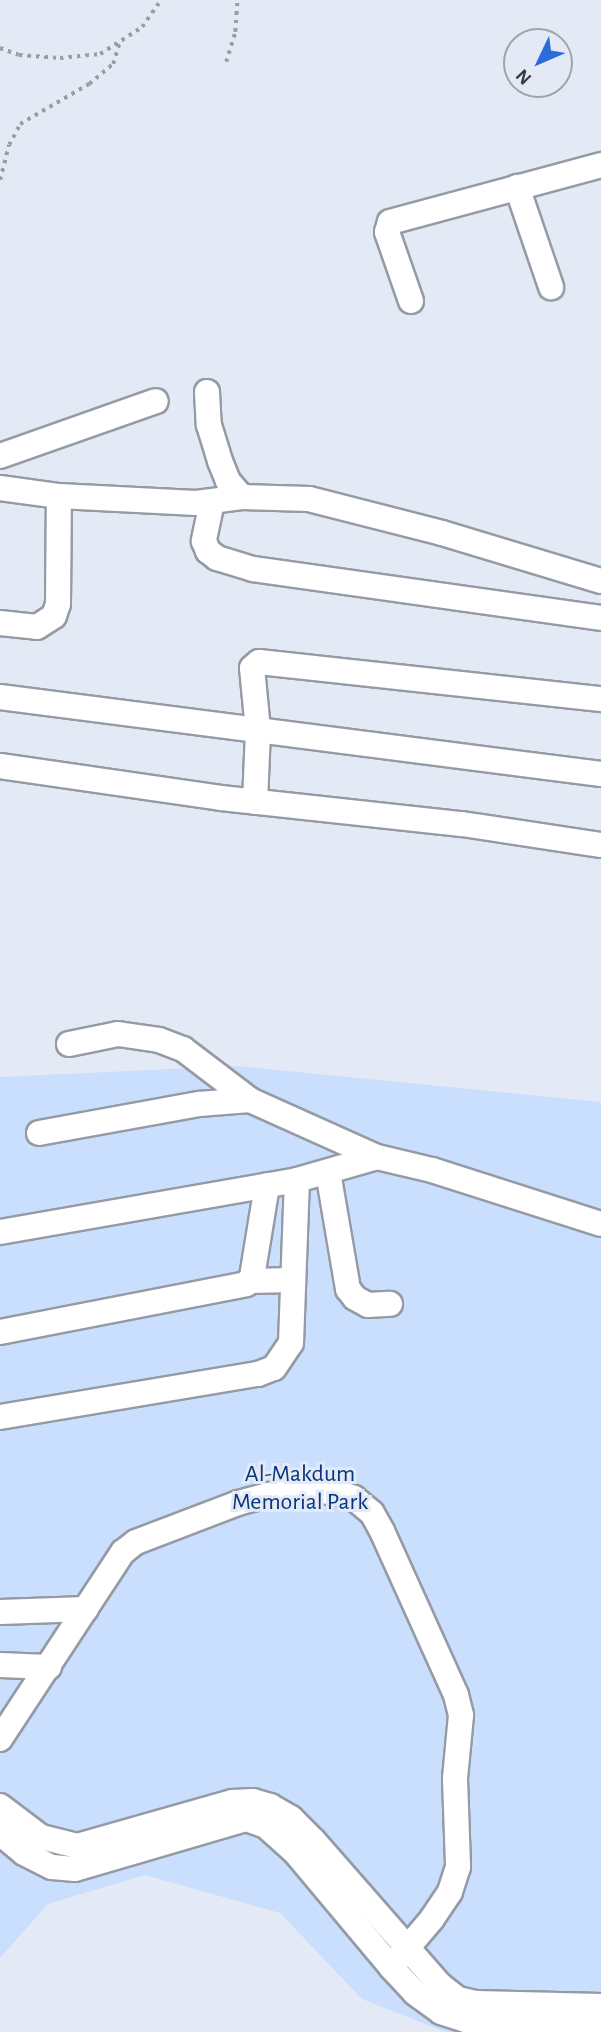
<!DOCTYPE html>
<style>
body{margin:0}
#map{position:relative;width:601px;height:2032px;overflow:hidden;background:#e4eaf5;font-family:"Alegreya Sans",sans-serif}
div>[style]{position:absolute}
.green>*{inset:0;background:#cadefe}
.path>*{height:3.5px;margin-top:-1.75px;transform-origin:0;background:repeating-linear-gradient(90deg,#999ea6 0 3.5px,transparent 0 8.5px)}
.roads{filter:drop-shadow(2px 0 #959ba5) drop-shadow(-2px 0 #959ba5) drop-shadow(0 2px #959ba5) drop-shadow(0 -2px #959ba5)}
.minor>*{height:24px;margin:-12px;padding:0 12px;transform-origin:12px;border-radius:12px;background:#fff}
span{translate:-50% -50%;white-space:nowrap;text-align:center;line-height:1.15;-webkit-text-stroke:6px #e4eaf5;paint-order:stroke}
.park-label{font-size:24px;color:#07357e}
.north{position:absolute;left:503px;top:28px;width:70px;height:70px;box-sizing:border-box;background:#e4eaf5;border:2px solid #9fa4ac;border-radius:50%;rotate:226deg;font-size:19px;font-weight:700;line-height:28px;text-align:center;color:#383b3f}
.north::after{content:'';display:block;margin:auto;width:24px;height:32px;background:#2b6cd9;clip-path:polygon(50% 0,100% 100%,50% 72%,0 100%)}
</style>
<div id="map">
<div class="green">
<div style="clip-path:polygon(236px 1066px,601px 1102px,601px 2032px,445px 2032px,362px 1999px,280px 1913px,145px 1875px,48px 1904px,0 1958px,0 1077px)"></div>
</div>
<div class="path">
<div style="left:0;top:48px;width:20px;rotate:20deg"></div>
<div style="left:19px;top:55px;width:41px;rotate:4.2deg"></div>
<div style="left:60px;top:58px;width:40px;rotate:-5.7deg"></div>
<div style="left:100px;top:54px;width:50px;rotate:-32.7deg"></div>
<div style="left:142px;top:27px;width:33px;rotate:-55deg"></div>
<div style="left:226px;top:62px;width:31px;rotate:-73deg"></div>
<div style="left:235px;top:32px;width:32px;rotate:-86deg"></div>
<div style="left:0;top:180px;width:36px;rotate:-76deg"></div>
<div style="left:9px;top:145px;width:24px;rotate:-62deg"></div>
<div style="left:20px;top:124px;width:80px;rotate:-30.1deg"></div>
<div style="left:89px;top:84px;width:31px;rotate:-40deg"></div>
<div style="left:113px;top:64px;width:21px;rotate:-73deg"></div>
</div>
<div class="roads">
<div class="minor">
<div style="left:517px;top:187px;width:106px;rotate:71.2deg"></div>
<div style="left:411px;top:301px;width:73px;rotate:-109.2deg"></div>
<div style="left:387px;top:232px;width:10px;rotate:-73deg"></div>
<div style="left:390px;top:222px;width:219px;rotate:-15.1deg"></div>
<div style="left:207px;top:392px;width:33px;rotate:87deg"></div>
<div style="left:209px;top:425px;width:38px;rotate:73deg"></div>
<div style="left:220px;top:461px;width:22px;rotate:68deg"></div>
<div style="left:228px;top:481px;width:21px;rotate:49deg"></div>
<div style="left:0;top:456px;width:165px;rotate:-19.4deg"></div>
<div style="left:0;top:488px;width:60px;rotate:7.7deg"></div>
<div style="left:59px;top:496px;width:137px;rotate:2.9deg"></div>
<div style="left:196px;top:503px;width:46px;rotate:-7.4deg"></div>
<div style="left:242px;top:497px;width:67px;rotate:1.7deg"></div>
<div style="left:309px;top:499px;width:137px;rotate:14.3deg"></div>
<div style="left:442px;top:533px;width:166px;rotate:16.8deg"></div>
<div style="left:212px;top:502px;width:40px;rotate:102deg"></div>
<div style="left:204px;top:541px;width:11px;rotate:68deg"></div>
<div style="left:208px;top:551px;width:11px;rotate:38deg"></div>
<div style="left:217px;top:558px;width:38px;rotate:17deg"></div>
<div style="left:253px;top:569px;width:351px;rotate:8deg"></div>
<div style="left:0;top:623px;width:37px;rotate:6deg"></div>
<div style="left:37px;top:627px;width:20px;rotate:-33deg"></div>
<div style="left:54px;top:616px;width:13px;rotate:-72deg"></div>
<div style="left:58px;top:604px;width:108px;rotate:-89.5deg"></div>
<div style="left:0;top:697px;width:606px;rotate:7.3deg"></div>
<div style="left:0;top:766px;width:223px;rotate:8.2deg"></div>
<div style="left:221px;top:798px;width:242px;rotate:6.2deg"></div>
<div style="left:462px;top:824px;width:141px;rotate:8.6deg"></div>
<div style="left:255px;top:802px;width:72px;rotate:-87.6deg"></div>
<div style="left:258px;top:730px;width:62px;rotate:-95.5deg"></div>
<div style="left:252px;top:668px;width:9px;rotate:-41deg"></div>
<div style="left:259px;top:662px;width:344px;rotate:6.2deg"></div>
<div style="left:69px;top:1044px;width:50px;rotate:-11.5deg"></div>
<div style="left:118px;top:1034px;width:41px;rotate:8.3deg"></div>
<div style="left:159px;top:1040px;width:26px;rotate:21deg"></div>
<div style="left:183px;top:1049px;width:84px;rotate:37.3deg"></div>
<div style="left:39px;top:1133px;width:163px;rotate:-10.3deg"></div>
<div style="left:199px;top:1104px;width:51px;rotate:-4.5deg"></div>
<div style="left:250px;top:1100px;width:139px;rotate:24.2deg"></div>
<div style="left:328px;top:1172px;width:119px;rotate:80.3deg"></div>
<div style="left:348px;top:1289px;width:11px;rotate:52deg"></div>
<div style="left:355px;top:1298px;width:15px;rotate:28deg"></div>
<div style="left:368px;top:1305px;width:22px;rotate:-3deg"></div>
<div style="left:0;top:1232px;width:302px;rotate:-9.9deg"></div>
<div style="left:297px;top:1180px;width:83px;rotate:-16deg"></div>
<div style="left:377px;top:1157px;width:57px;rotate:13.3deg"></div>
<div style="left:432px;top:1170px;width:177px;rotate:17.7deg"></div>
<div style="left:250px;top:1281px;width:43px;rotate:-1.3deg"></div>
<div style="left:0;top:1332px;width:251px;rotate:-11deg"></div>
<div style="left:246px;top:1284px;width:9px;rotate:-49deg"></div>
<div style="left:252px;top:1277px;width:93px;rotate:-80.7deg"></div>
<div style="left:0;top:1417px;width:262px;rotate:-9.5deg"></div>
<div style="left:258px;top:1374px;width:17px;rotate:-21deg"></div>
<div style="left:274px;top:1368px;width:30px;rotate:-56deg"></div>
<div style="left:291px;top:1343px;width:163px;rotate:-87.9deg"></div>
<div style="left:0;top:1612px;width:86px;rotate:-2deg"></div>
<div style="left:0;top:1665px;width:49px;rotate:2.3deg"></div>
<div style="left:0;top:1739px;width:224px;rotate:-56.7deg"></div>
<div style="left:123px;top:1552px;width:16px;rotate:-38deg"></div>
<div style="left:136px;top:1542px;width:109px;rotate:-20.9deg"></div>
<div style="left:238px;top:1503px;width:31px;rotate:-15deg"></div>
<div style="left:268px;top:1495px;width:40px;rotate:-5.7deg"></div>
<div style="left:308px;top:1491px;width:29px;rotate:2deg"></div>
<div style="left:337px;top:1492px;width:18px;rotate:19deg"></div>
<div style="left:354px;top:1498px;width:23px;rotate:40deg"></div>
<div style="left:372px;top:1513px;width:21px;rotate:61deg"></div>
<div style="left:382px;top:1531px;width:180px;rotate:65.7deg"></div>
<div style="left:456px;top:1695px;width:21px;rotate:76deg"></div>
<div style="left:461px;top:1715px;width:64px;rotate:95.4deg"></div>
<div style="left:455px;top:1779px;width:88px;rotate:88deg"></div>
<div style="left:458px;top:1867px;width:26px;rotate:108deg"></div>
<div style="left:450px;top:1892px;width:32px;rotate:124deg"></div>
<div style="left:432px;top:1919px;width:63px;rotate:130.5deg"></div>
<div style="left:0;top:1806px;width:51px;rotate:37.1deg"></div>
<div style="left:41px;top:1837px;width:37px;rotate:14deg"></div>
<div style="left:77px;top:1846px;width:162px;rotate:-15.8deg"></div>
<div style="left:233px;top:1802px;width:20px;rotate:-3deg"></div>
<div style="left:253px;top:1801px;width:18px;rotate:16deg"></div>
<div style="left:270px;top:1806px;width:24px;rotate:30deg"></div>
<div style="left:291px;top:1818px;width:31px;rotate:45deg"></div>
<div style="left:313px;top:1840px;width:193px;rotate:48.8deg"></div>
<div style="left:440px;top:1985px;width:23px;rotate:38deg"></div>
<div style="left:458px;top:1999px;width:18px;rotate:13deg"></div>
<div style="left:476px;top:2003px;width:125px;rotate:1.4deg"></div>
<div style="left:0;top:1833px;width:31px;rotate:40deg"></div>
<div style="left:24px;top:1853px;width:31px;rotate:27deg"></div>
<div style="left:52px;top:1867px;width:23px;rotate:5deg"></div>
<div style="left:75px;top:1869px;width:178px;rotate:-16.3deg"></div>
<div style="left:246px;top:1819px;width:21px;rotate:19deg"></div>
<div style="left:266px;top:1826px;width:39px;rotate:42deg"></div>
<div style="left:295px;top:1852px;width:150px;rotate:50.1deg"></div>
<div style="left:391px;top:1967px;width:35px;rotate:47deg"></div>
<div style="left:415px;top:1993px;width:32px;rotate:36deg"></div>
<div style="left:441px;top:2012px;width:26px;rotate:18deg"></div>
<div style="left:466px;top:2020px;width:135px;rotate:3.4deg"></div>
</div>
</div>
<div class="park-label">
<span style="left:300px;top:1489px">Al-Makdum<br>Memorial Park</span>
</div>
<div class="north">N</div>
</div>
